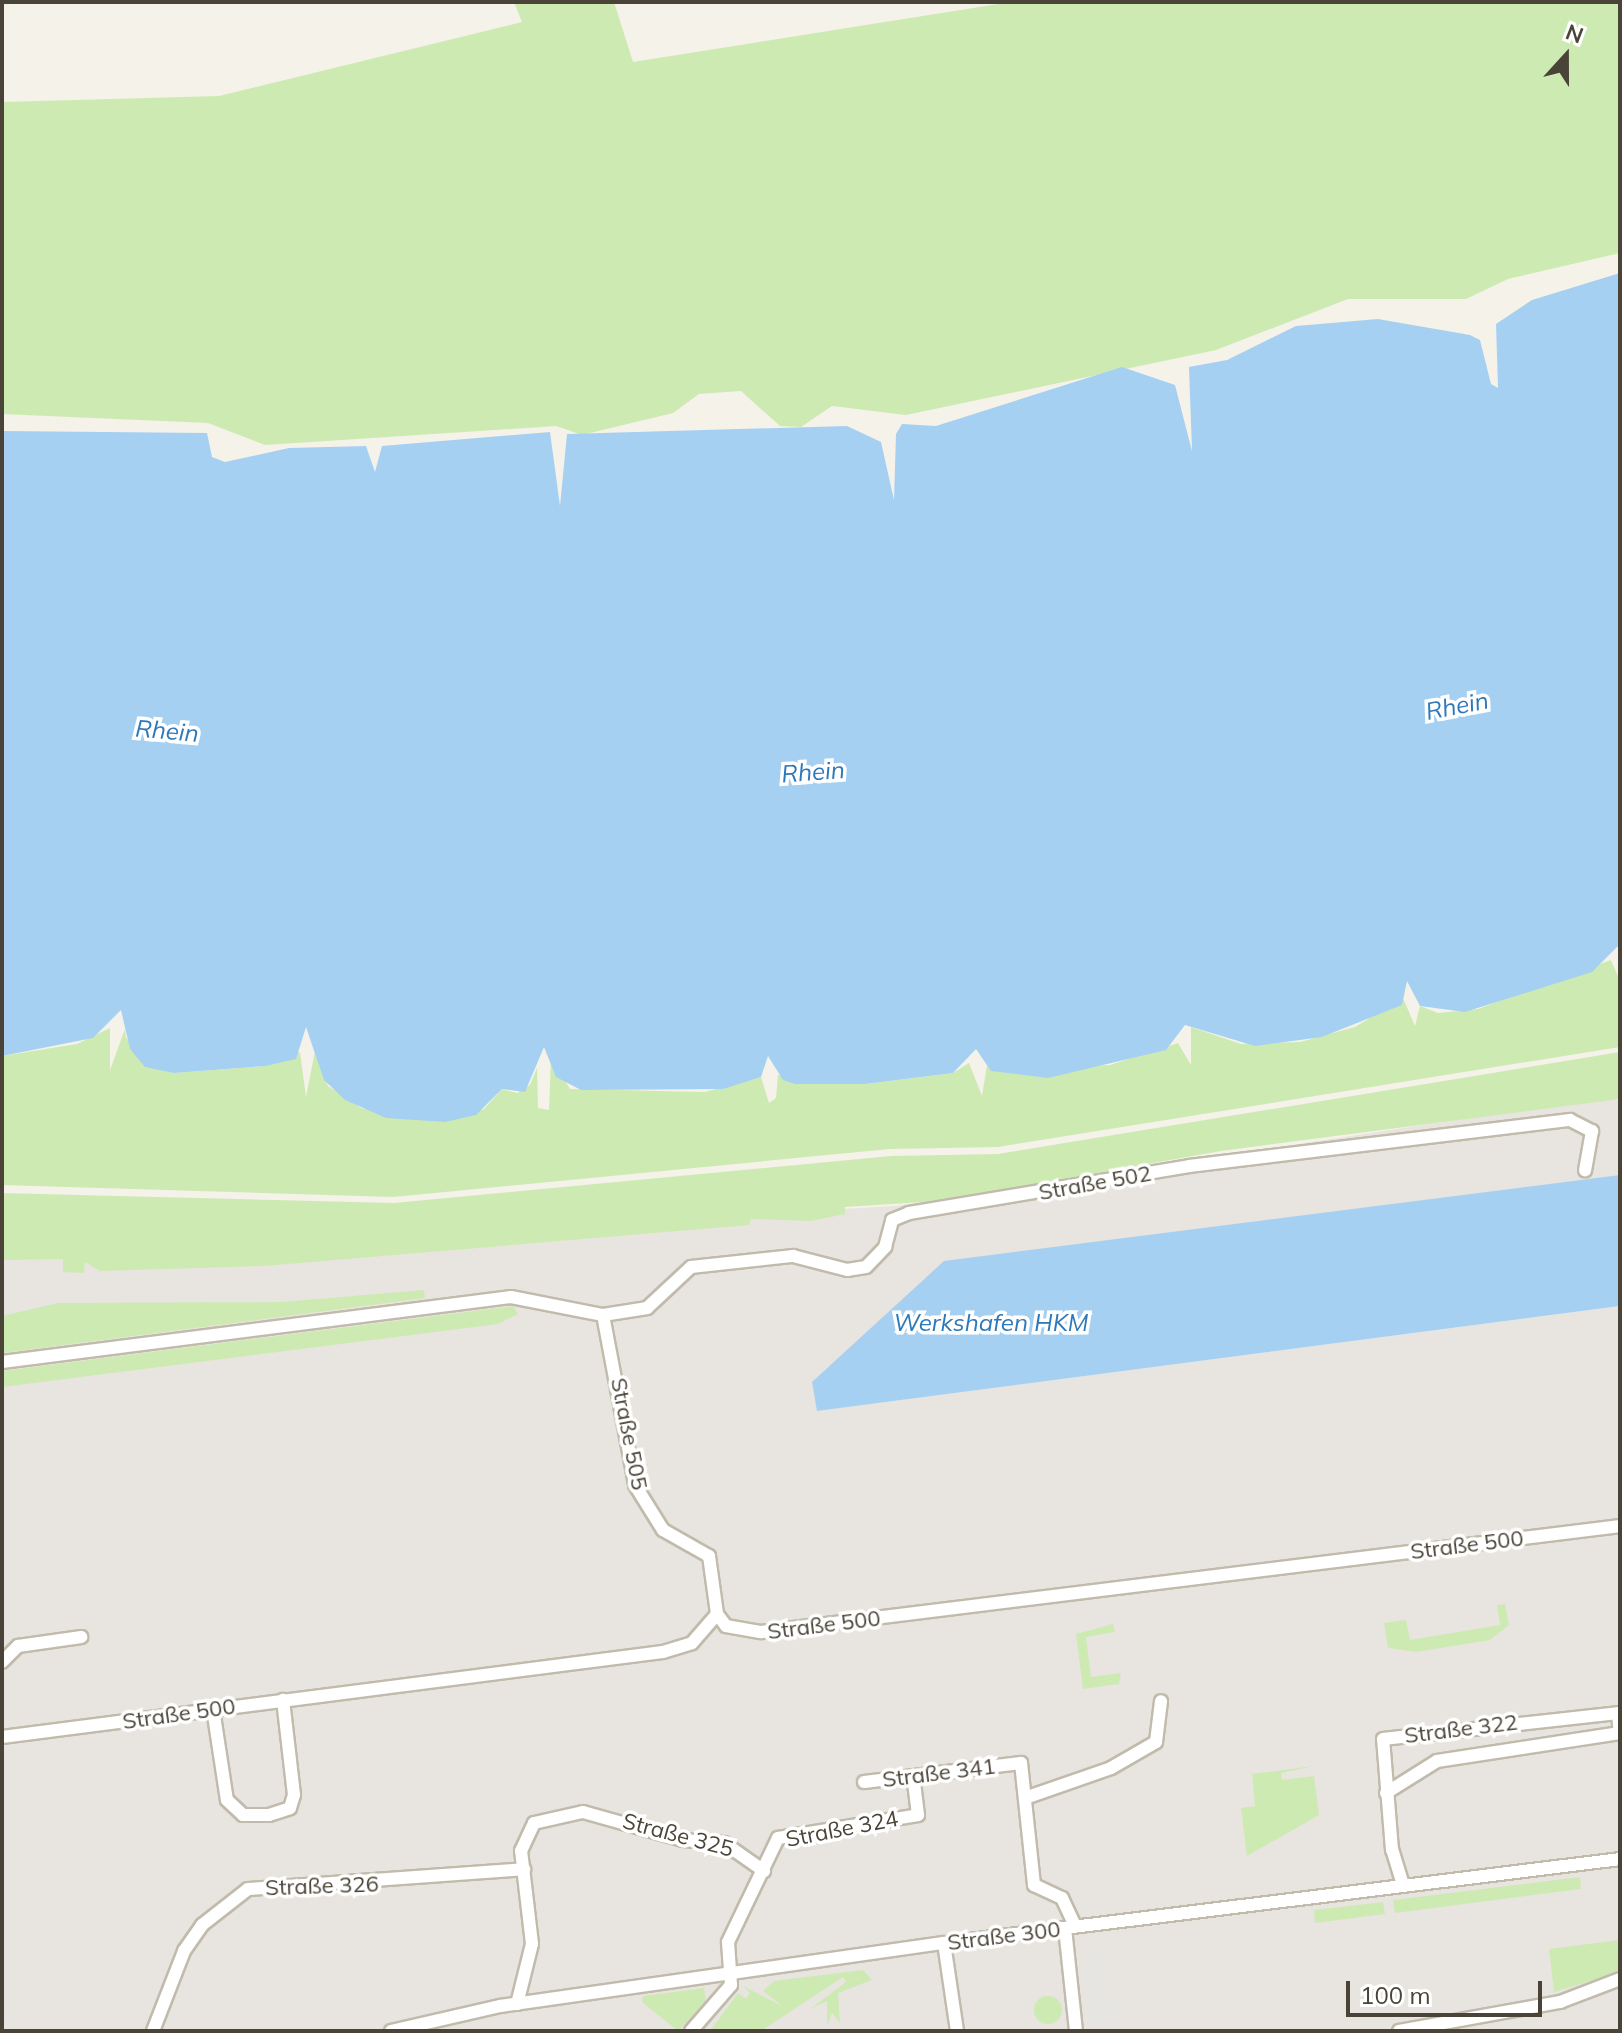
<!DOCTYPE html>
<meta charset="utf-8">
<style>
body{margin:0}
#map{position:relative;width:1622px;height:2033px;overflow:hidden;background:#f5f2ea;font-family:Mulish,sans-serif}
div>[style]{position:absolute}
.industrial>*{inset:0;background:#e8e4df}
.green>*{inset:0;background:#ceeab3}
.round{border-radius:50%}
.parking>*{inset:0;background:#e7e5e2}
.water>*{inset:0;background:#a6d0f2}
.roads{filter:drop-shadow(2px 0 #c1bbac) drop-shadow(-2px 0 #c1bbac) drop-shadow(0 2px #c1bbac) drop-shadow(0 -2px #c1bbac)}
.street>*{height:12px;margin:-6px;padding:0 6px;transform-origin:6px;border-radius:6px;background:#fff}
span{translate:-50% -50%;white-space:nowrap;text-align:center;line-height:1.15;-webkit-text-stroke:7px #fff;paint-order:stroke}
.street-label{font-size:22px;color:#4a4438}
.water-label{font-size:24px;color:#2d78b9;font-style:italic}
.frame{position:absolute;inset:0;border:4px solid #4a4438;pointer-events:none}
.north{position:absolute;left:1526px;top:16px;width:80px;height:80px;-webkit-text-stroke:6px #fff;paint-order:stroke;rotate:21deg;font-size:22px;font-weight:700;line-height:32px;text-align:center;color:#4a4438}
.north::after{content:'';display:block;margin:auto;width:28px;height:36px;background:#4a4438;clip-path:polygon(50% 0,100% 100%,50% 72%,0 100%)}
.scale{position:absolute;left:1346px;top:1981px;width:196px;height:36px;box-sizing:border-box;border:4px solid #4a4438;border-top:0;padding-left:10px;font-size:24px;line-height:28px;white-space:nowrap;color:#4a4438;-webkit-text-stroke:6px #fff;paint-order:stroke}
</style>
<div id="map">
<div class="industrial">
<div style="clip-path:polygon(1611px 1096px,1620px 1102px,1618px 1176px,817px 1411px,1620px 1306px,1620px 2031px,2px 2031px,2px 1256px,896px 1206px)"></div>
</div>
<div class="green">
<div style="clip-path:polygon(514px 2px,614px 2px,633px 62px,1011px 2px,1620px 2px,1620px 253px,1508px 279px,1466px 299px,1348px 299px,1216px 350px,906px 415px,832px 406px,801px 427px,780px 426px,741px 391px,699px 394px,673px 413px,582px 435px,556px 426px,265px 445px,208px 423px,2px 414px,2px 102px,219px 96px,522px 22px)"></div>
<div style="clip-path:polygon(1611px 960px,1620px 981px,1620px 1047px,998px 1147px,890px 1149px,393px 1197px,2px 1185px,2px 1056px,77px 1044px,110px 1028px,110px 1070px,125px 1029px,126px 1038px,174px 1073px,265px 1066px,300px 1052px,306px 1097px,315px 1051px,328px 1086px,361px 1108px,445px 1122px,484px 1109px,502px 1089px,517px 1093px,530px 1085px,537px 1068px,538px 1108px,549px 1110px,551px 1057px,570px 1089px,705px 1092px,761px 1077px,769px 1103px,776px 1098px,778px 1075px,865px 1084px,953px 1073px,969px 1063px,982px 1096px,987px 1065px,991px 1071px,1110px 1065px,1178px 1043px,1191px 1065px,1191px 1027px,1241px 1044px,1300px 1042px,1355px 1027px,1403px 998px,1415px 1026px,1420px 1006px,1438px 1013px,1478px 1009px)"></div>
<div style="clip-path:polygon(1620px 1052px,1620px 1099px,1221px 1151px,938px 1201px,845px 1207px,845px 1214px,811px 1221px,751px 1219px,749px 1225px,264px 1266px,100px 1271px,85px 1262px,84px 1273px,63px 1272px,63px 1259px,2px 1260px,2px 1193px,394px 1203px,891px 1156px,998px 1154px)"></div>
<div style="clip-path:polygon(424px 1290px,425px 1298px,2px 1353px,2px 1316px,58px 1303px,282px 1302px)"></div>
<div style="clip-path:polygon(513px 1306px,518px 1314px,498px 1324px,2px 1387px,2px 1371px)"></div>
<div style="clip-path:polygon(1505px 1604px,1509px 1625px,1490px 1640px,1416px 1652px,1388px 1648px,1384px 1623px,1406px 1620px,1410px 1640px,1500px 1625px,1497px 1605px)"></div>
<div style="clip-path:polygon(1113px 1624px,1115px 1632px,1086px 1637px,1091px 1677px,1121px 1673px,1119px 1684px,1083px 1689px,1076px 1634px)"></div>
<div style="clip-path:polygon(1314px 1766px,1281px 1773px,1282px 1780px,1314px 1776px,1319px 1815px,1247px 1856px,1241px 1808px,1255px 1806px,1252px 1774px)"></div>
<div style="clip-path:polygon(1580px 1877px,1581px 1889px,1395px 1913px,1393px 1900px)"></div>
<div style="clip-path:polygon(1383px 1902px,1385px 1914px,1315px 1923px,1314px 1910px)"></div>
<div style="clip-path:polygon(1620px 1940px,1620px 1972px,1554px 1992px,1549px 1949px)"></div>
<div style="clip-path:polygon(863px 1970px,872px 1980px,838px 1993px,840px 2023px,832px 2013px,827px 2025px,827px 2001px,809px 2010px,846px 1982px,843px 1977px,761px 2031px,710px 2031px,738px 1993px,746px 1999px,750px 1993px,743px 1986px,782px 2006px,763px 1991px,774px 1981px)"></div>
<div style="clip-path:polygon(704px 1988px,706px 2001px,678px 2031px,642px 2002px,643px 1996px)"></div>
<div class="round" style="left:1034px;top:1996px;width:28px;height:28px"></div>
</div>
<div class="parking">
<div style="clip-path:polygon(1109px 1949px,1120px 2031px,1091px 2031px,1082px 1952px)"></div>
</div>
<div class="water">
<div style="clip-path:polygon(1620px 273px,1620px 944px,1592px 972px,1465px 1012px,1420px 1006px,1407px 981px,1402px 1005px,1322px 1037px,1255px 1046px,1185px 1025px,1166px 1050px,1048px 1078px,991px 1071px,976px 1049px,953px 1073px,865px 1084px,795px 1084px,783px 1080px,768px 1056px,761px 1077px,723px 1089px,581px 1090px,556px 1077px,544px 1047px,525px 1092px,502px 1089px,476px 1115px,445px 1122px,386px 1118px,345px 1100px,324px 1080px,306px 1027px,296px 1059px,265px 1066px,174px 1073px,145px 1067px,130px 1049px,121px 1010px,93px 1038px,2px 1056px,2px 431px,207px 433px,212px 457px,225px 462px,289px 448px,366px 446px,375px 472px,382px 446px,550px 432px,560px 506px,567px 434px,847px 426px,881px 442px,894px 500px,896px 434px,902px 424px,936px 426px,1122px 367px,1175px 385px,1192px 451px,1189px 367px,1227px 360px,1296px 326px,1378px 319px,1470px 335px,1480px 340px,1491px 384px,1498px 388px,1496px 324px,1532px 300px)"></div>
<div style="clip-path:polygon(1620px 1175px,1620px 1306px,817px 1411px,812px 1382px,944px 1261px)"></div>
</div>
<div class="roads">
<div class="street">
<div style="left:603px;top:1315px;width:45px;rotate:-9deg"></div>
<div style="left:647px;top:1308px;width:60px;rotate:-43deg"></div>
<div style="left:691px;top:1267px;width:103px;rotate:-6.2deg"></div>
<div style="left:793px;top:1256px;width:56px;rotate:14.5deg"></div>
<div style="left:847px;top:1270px;width:19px;rotate:-9deg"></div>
<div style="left:866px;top:1267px;width:28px;rotate:-46deg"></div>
<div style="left:885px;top:1247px;width:28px;rotate:-75deg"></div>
<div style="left:892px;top:1220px;width:18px;rotate:-22deg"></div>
<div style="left:909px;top:1213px;width:284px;rotate:-9.5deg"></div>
<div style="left:1189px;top:1166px;width:384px;rotate:-6.9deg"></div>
<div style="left:1570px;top:1120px;width:25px;rotate:27deg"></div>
<div style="left:1592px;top:1131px;width:40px;rotate:100deg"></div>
<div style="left:603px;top:1315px;width:173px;rotate:79.3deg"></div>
<div style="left:635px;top:1485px;width:53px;rotate:58.1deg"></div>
<div style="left:663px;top:1530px;width:53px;rotate:29.5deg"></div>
<div style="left:709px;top:1556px;width:59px;rotate:82.1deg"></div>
<div style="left:2px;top:1362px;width:513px;rotate:-7.28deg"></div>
<div style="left:511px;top:1297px;width:94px;rotate:11.1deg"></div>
<div style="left:717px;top:1614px;width:15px;rotate:53deg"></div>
<div style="left:726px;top:1626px;width:36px;rotate:10deg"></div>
<div style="left:761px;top:1632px;width:866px;rotate:-7.03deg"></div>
<div style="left:2px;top:1662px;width:23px;rotate:-45deg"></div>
<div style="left:18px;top:1646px;width:64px;rotate:-8.1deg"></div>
<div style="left:213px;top:1709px;width:92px;rotate:81.3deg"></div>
<div style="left:227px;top:1800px;width:22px;rotate:43deg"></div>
<div style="left:243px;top:1815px;width:26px"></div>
<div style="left:269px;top:1815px;width:22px;rotate:-18deg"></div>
<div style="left:290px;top:1808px;width:14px;rotate:-73deg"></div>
<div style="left:294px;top:1795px;width:96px;rotate:-96.6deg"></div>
<div style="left:2px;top:1737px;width:666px;rotate:-7.33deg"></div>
<div style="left:663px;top:1652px;width:30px;rotate:-17deg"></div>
<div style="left:692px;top:1643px;width:38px;rotate:-49deg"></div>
<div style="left:864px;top:1782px;width:158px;rotate:-6.9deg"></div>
<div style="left:1021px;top:1763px;width:123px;rotate:83.9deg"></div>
<div style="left:1034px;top:1885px;width:31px;rotate:25deg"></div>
<div style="left:1062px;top:1898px;width:31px;rotate:65deg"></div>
<div style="left:1386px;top:1793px;width:60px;rotate:-32.1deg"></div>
<div style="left:1437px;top:1761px;width:185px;rotate:-8.7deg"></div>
<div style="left:1025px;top:1798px;width:91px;rotate:-19.2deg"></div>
<div style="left:1111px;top:1768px;width:52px;rotate:-30deg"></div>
<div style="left:1156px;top:1742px;width:41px;rotate:-83deg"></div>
<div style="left:1403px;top:1885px;width:37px;rotate:-107deg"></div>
<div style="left:1392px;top:1850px;width:111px;rotate:-94.6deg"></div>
<div style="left:1383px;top:1739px;width:236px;rotate:-6.3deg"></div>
<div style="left:1618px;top:1713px;width:21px;rotate:85deg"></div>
<div style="left:1065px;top:1928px;width:104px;rotate:83.9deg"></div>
<div style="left:944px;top:1943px;width:89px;rotate:81.6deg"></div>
<div style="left:517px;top:2004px;width:62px;rotate:-76deg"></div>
<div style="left:532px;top:1944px;width:94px;rotate:-96.7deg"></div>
<div style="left:521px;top:1851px;width:31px;rotate:-65deg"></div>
<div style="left:534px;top:1823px;width:50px;rotate:-12.7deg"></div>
<div style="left:583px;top:1812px;width:104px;rotate:15.6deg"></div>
<div style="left:683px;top:1840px;width:41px;rotate:4.2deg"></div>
<div style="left:724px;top:1843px;width:49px;rotate:35deg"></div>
<div style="left:153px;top:2031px;width:86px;rotate:-68.8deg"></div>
<div style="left:184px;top:1951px;width:32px;rotate:-55deg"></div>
<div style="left:202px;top:1925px;width:58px;rotate:-38deg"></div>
<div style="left:248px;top:1889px;width:277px;rotate:-4.1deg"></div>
<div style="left:391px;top:2031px;width:112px;rotate:-12.9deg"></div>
<div style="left:500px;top:2006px;width:448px;rotate:-8.1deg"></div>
<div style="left:944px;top:1943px;width:681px;rotate:-7.08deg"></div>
<div style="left:691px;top:2031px;width:61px;rotate:-49deg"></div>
<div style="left:731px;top:1985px;width:43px;rotate:-94deg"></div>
<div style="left:728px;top:1942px;width:115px;rotate:-64.3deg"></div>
<div style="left:778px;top:1838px;width:142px;rotate:-9.3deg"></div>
<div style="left:918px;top:1815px;width:39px;rotate:-97deg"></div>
<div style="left:1399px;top:2031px;width:164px;rotate:-10.2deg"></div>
<div style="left:1560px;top:2002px;width:64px;rotate:-21deg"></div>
</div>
</div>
<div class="street-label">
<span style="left:1095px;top:1183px;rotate:-10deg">Straße 502</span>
<span style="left:629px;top:1434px;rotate:79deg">Straße 505</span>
<span style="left:1467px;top:1545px;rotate:-7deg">Straße 500</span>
<span style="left:824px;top:1625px;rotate:-7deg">Straße 500</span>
<span style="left:179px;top:1714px;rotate:-8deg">Straße 500</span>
<span style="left:1461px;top:1729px;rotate:-7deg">Straße 322</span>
<span style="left:939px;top:1773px;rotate:-7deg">Straße 341</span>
<span style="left:842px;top:1829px;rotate:-11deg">Straße 324</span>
<span style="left:678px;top:1835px;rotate:15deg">Straße 325</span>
<span style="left:322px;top:1886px;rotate:-2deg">Straße 326</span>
<span style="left:1004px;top:1936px;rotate:-7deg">Straße 300</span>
</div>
<div class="water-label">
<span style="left:1457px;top:706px;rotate:-11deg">Rhein</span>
<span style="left:167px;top:731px;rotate:5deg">Rhein</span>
<span style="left:813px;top:772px;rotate:-4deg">Rhein</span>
<span style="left:991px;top:1323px">Werkshafen HKM</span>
</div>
<div class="frame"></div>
<div class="north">N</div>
<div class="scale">100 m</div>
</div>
